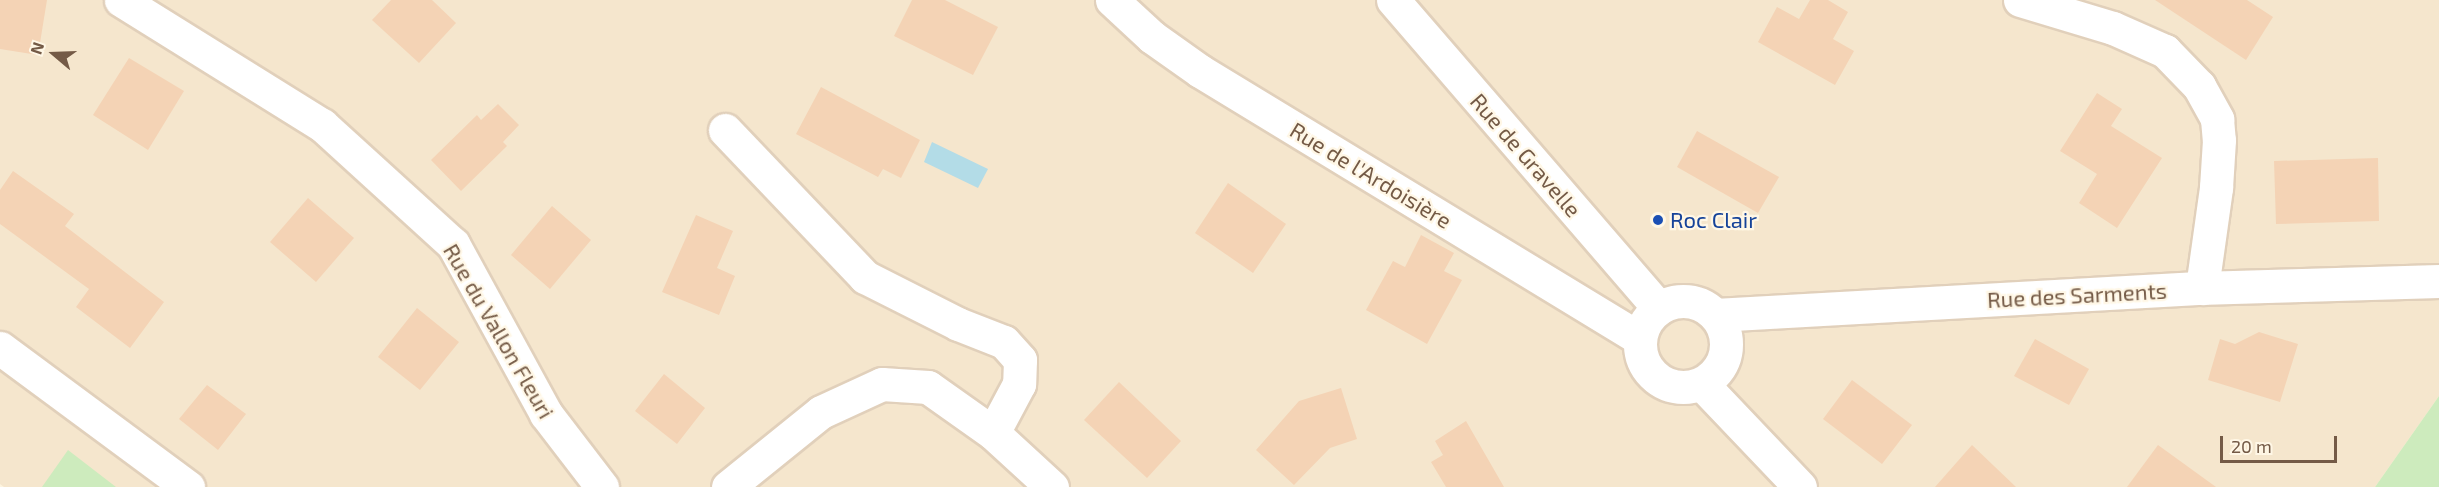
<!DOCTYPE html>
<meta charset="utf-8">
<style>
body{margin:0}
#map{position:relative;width:2439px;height:487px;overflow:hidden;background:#fdf4df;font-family:"Exo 2",sans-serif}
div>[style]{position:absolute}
.residential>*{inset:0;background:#f5e6cd}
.green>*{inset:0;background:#cdebbd}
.water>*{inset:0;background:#b3dce7}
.building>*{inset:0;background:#f4d3b5}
.roads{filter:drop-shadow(2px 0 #e1d0bb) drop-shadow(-2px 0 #e1d0bb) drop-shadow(0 2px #e1d0bb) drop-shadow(0 -2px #e1d0bb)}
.minor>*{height:33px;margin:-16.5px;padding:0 16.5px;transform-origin:16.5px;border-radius:16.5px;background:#fff}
.minor>.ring{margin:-16.5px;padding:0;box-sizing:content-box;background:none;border:33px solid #fff;border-radius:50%}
.dots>*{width:16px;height:16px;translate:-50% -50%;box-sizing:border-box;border:3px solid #fff7e6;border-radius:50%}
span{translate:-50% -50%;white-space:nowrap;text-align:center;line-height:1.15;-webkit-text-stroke:4.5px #fff7e6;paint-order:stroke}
.street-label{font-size:22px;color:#745a46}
.transit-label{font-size:22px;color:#164399}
.left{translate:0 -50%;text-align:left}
.north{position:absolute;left:24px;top:24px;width:60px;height:60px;-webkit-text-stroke:4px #fff7e6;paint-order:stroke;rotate:289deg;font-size:16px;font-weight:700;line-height:24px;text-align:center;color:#745a46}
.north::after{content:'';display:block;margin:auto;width:21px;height:27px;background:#745a46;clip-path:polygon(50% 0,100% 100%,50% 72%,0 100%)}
.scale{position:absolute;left:2220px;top:436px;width:117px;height:27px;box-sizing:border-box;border:3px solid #745a46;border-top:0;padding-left:8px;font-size:18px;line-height:21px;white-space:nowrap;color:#745a46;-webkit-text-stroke:4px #fff7e6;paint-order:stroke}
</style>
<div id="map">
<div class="residential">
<div style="clip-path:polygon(0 0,2439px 0,2439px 396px,2375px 487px,4px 487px,0 484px)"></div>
</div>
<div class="green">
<div style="clip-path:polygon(2439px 396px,2439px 487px,2375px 487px)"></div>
<div style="clip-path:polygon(68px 450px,116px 487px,42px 487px)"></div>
</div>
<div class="water">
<div style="clip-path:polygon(932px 142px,988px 169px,978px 188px,924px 162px)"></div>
</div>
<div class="building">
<div style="clip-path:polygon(0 0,47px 0,38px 55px,0 49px)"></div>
<div style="clip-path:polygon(391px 0,432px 0,456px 23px,419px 63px,372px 20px)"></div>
<div style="clip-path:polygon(912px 0,945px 0,998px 27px,973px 75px,894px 36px)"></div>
<div style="clip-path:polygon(1810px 0,1828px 0,1848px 12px,1833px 39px,1854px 51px,1835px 85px,1758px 42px,1777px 7px,1799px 19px)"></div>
<div style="clip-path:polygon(2155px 0,2247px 0,2273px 17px,2246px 60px)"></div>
<div style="clip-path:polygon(129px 58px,184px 91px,148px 150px,93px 115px)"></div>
<div style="clip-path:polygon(821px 87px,920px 140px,901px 178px,883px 169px,878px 177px,796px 134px)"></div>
<div style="clip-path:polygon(2097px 93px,2122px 109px,2111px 126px,2162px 158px,2117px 228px,2079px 203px,2097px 174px,2060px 151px)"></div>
<div style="clip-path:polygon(498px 104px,519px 125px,503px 142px,507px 146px,461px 191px,431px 160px,477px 115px,481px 120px)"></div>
<div style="clip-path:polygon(1697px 131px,1779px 177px,1758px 213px,1677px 167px)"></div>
<div style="clip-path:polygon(2378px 158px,2379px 221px,2276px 224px,2274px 161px)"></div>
<div style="clip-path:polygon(13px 171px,74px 214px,65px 226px,164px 302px,130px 348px,76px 307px,89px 289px,0 224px,0 190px)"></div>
<div style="clip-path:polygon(1228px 183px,1286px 224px,1253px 273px,1195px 233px)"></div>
<div style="clip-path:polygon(308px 198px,354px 238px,316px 282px,270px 242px)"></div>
<div style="clip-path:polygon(552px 206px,591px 240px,550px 289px,511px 255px)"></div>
<div style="clip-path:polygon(696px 215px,733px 231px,717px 268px,735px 276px,719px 315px,662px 292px)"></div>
<div style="clip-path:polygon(1421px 235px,1454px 253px,1444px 271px,1462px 280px,1427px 344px,1366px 310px,1393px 261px,1405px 267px)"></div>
<div style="clip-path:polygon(417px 308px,459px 342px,420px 390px,378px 357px)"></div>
<div style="clip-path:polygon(2259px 332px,2298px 344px,2280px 402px,2208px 380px,2220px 339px,2235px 344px)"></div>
<div style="clip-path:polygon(2035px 339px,2089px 369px,2069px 405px,2014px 376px)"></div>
<div style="clip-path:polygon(664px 374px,705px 408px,677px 444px,635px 411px)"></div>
<div style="clip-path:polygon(1852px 380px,1912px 425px,1882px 464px,1823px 419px)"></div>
<div style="clip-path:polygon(1119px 382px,1181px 441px,1147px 478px,1084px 420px)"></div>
<div style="clip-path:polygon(207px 385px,246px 414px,218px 450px,179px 419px)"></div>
<div style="clip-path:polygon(1341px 388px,1357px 439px,1330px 448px,1294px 485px,1256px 450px,1299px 401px)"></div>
<div style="clip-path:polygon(1466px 421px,1504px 487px,1446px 487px,1431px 462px,1443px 455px,1435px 441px)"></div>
<div style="clip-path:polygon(1972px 445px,2016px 487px,1935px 487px)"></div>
<div style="clip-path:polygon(2158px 445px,2216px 487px,2127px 487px)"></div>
</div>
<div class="roads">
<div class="minor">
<div style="left:121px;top:0;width:237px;rotate:31.9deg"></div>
<div style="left:322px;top:125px;width:177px;rotate:42.3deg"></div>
<div style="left:453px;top:244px;width:194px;rotate:61.3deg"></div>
<div style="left:546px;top:414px;width:92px;rotate:52.5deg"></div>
<div style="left:1112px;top:0;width:54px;rotate:42.8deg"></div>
<div style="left:1152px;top:37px;width:59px;rotate:35.3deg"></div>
<div style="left:1200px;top:71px;width:514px;rotate:31.31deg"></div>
<div style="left:1393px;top:0;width:407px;rotate:49.2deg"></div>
<div style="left:2020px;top:0;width:97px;rotate:16.8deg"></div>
<div style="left:2113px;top:28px;width:57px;rotate:23.9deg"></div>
<div style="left:2165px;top:51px;width:49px;rotate:45.8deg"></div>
<div style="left:2199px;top:86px;width:38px;rotate:61deg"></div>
<div style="left:2217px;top:119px;width:21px;rotate:85deg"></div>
<div style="left:2219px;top:140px;width:48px;rotate:93.6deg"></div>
<div style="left:2216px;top:188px;width:101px;rotate:98deg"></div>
<div style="left:725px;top:130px;width:203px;rotate:46.4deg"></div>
<div style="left:865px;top:277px;width:104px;rotate:26.8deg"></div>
<div style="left:958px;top:324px;width:49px;rotate:21.4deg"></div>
<div style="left:1004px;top:342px;width:24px;rotate:48deg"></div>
<div style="left:1020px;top:360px;width:24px;rotate:92deg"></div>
<div style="left:1019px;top:384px;width:55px;rotate:118deg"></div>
<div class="ring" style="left:1640px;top:301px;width:53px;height:53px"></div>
<div style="left:1715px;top:315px;width:488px;rotate:-3.2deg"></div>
<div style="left:2202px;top:288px;width:237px;rotate:-1.7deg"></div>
<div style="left:0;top:348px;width:234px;rotate:36.5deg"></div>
<div style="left:1702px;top:384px;width:142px;rotate:46.4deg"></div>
<div style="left:728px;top:487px;width:119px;rotate:-38.9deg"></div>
<div style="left:821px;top:412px;width:67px;rotate:-24.7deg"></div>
<div style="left:882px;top:384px;width:46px;rotate:3.7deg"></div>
<div style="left:928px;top:387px;width:80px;rotate:35.3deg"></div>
<div style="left:993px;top:433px;width:80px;rotate:42.5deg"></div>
</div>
</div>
<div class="dots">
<div style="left:1658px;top:220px;background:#1a4fb4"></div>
</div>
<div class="street-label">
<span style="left:1526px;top:155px;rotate:49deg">Rue de Gravelle</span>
<span style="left:1371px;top:175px;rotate:31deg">Rue de l'Ardoisière</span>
<span style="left:2077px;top:295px;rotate:-3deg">Rue des Sarments</span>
<span style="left:499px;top:331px;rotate:60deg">Rue du Vallon Fleuri</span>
</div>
<div class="transit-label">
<span class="left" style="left:1670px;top:220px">Roc Clair</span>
</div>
<div class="north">N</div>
<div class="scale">20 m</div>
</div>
